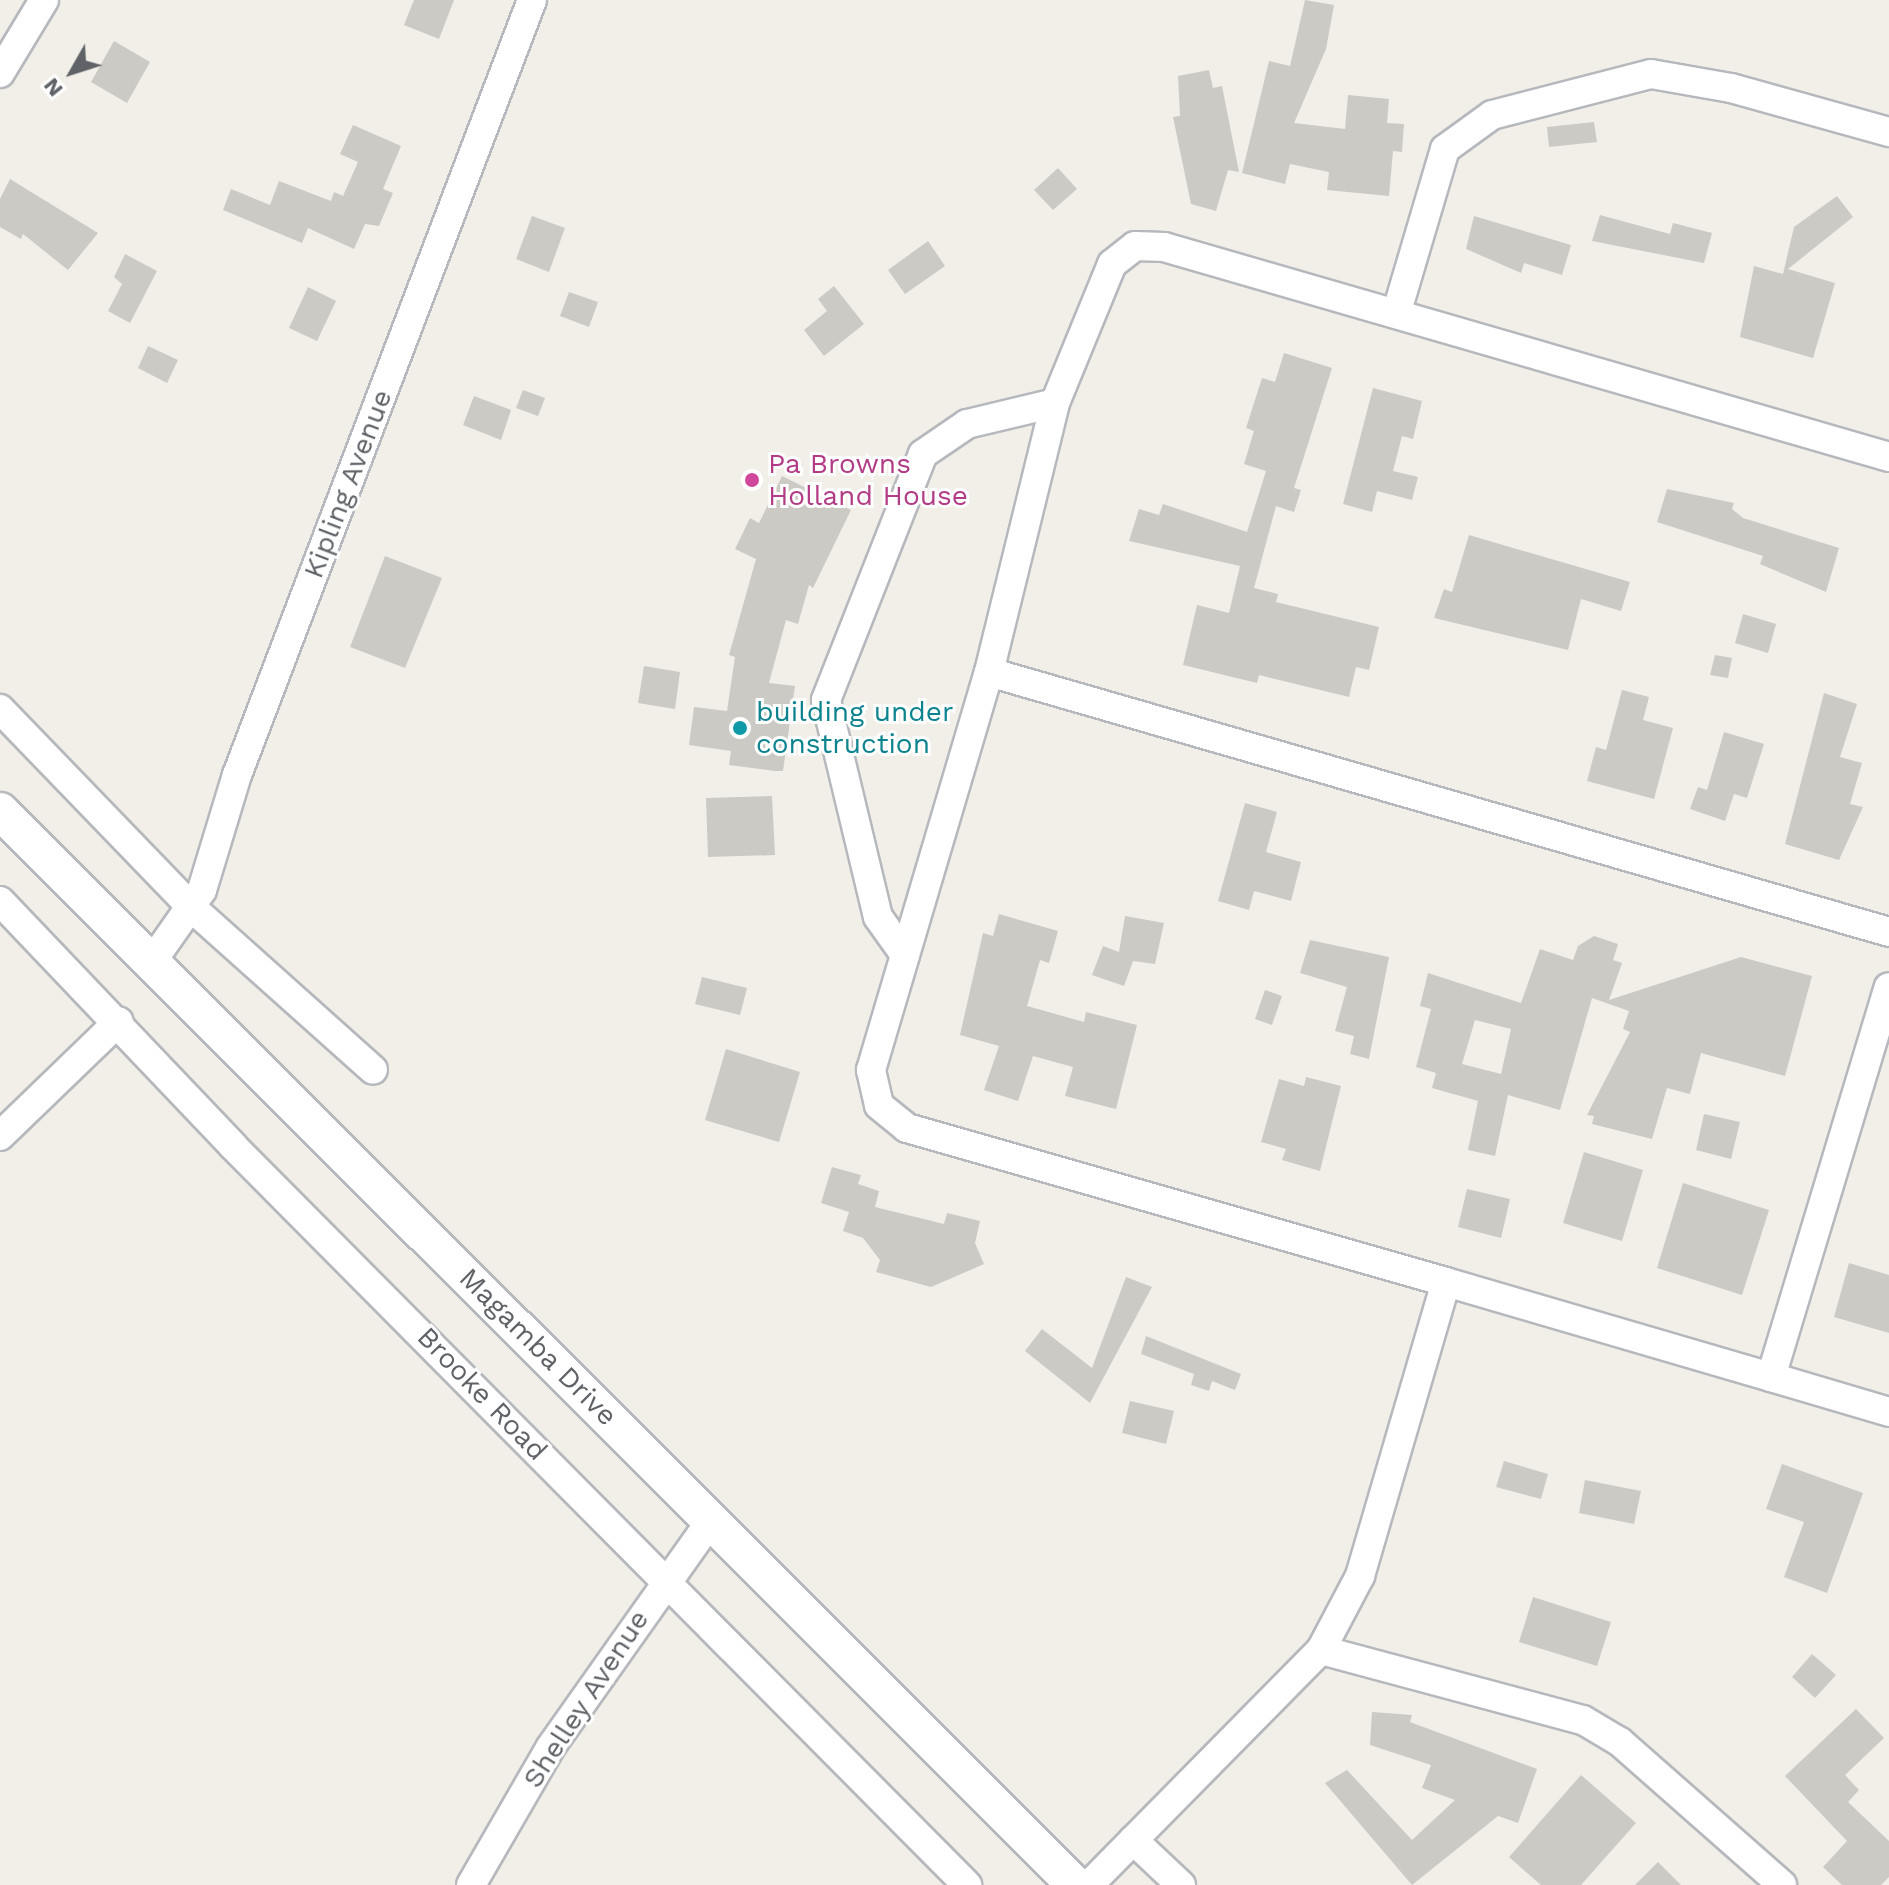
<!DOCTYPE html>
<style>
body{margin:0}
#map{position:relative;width:1889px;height:1885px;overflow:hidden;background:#f1efe8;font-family:"Work Sans",sans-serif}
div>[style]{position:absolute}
.building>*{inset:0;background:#cccac5}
.roads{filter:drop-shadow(2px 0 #b5b8bc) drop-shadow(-2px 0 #b5b8bc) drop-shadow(0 2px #b5b8bc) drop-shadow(0 -2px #b5b8bc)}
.minor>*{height:28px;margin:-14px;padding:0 14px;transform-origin:14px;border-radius:14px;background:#fff}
.tertiary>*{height:36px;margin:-18px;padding:0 18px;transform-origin:18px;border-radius:18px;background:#fff}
.dots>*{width:22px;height:22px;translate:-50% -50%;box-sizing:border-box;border:4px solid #fff;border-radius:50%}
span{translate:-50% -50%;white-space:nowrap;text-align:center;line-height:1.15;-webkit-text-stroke:6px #fff;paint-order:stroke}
.hotel-label{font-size:28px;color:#b23c85}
.left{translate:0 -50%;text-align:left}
.street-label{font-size:28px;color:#5f6368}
.culture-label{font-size:28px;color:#0d838f}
.north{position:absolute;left:32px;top:32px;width:80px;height:80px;-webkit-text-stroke:6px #fff;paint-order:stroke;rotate:231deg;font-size:22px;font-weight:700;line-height:32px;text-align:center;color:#5f6368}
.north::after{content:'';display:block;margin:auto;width:28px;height:36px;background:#5f6368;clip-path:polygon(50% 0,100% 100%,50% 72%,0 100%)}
</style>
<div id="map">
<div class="building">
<div style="clip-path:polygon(414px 0,454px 0,439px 39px,404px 25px)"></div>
<div style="clip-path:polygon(1305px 0,1334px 5px,1326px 49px,1294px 123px,1345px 129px,1348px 95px,1389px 99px,1387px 123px,1404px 124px,1402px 152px,1393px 151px,1389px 196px,1327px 190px,1329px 172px,1290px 164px,1285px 184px,1242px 173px,1269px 61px,1290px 66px)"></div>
<div style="clip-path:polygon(114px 41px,150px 62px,127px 103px,91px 82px)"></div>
<div style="clip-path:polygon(1209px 70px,1213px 88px,1222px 86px,1239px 172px,1228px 170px,1216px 211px,1191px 204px,1173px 117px,1180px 116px,1178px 76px)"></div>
<div style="clip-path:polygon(1594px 122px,1597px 142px,1549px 147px,1547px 127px)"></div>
<div style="clip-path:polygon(353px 125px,401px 146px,383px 189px,393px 193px,379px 226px,365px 224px,354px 249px,308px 228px,302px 243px,223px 210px,231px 189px,270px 205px,279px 181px,331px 201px,334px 192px,343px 196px,358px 162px,340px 154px)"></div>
<div style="clip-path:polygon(1058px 168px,1077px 189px,1053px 210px,1034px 190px)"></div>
<div style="clip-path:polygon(10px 179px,98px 233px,68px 270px,23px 234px,21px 239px,0 227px,0 199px)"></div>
<div style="clip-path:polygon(1837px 196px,1853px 217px,1788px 269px,1835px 283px,1813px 358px,1740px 337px,1754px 266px,1783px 274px,1794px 227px)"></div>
<div style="clip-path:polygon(1600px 215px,1670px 234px,1673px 223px,1712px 233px,1704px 263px,1592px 241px)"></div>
<div style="clip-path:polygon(532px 216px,565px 228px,549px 272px,516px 259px)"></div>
<div style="clip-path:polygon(1474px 216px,1571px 245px,1562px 275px,1524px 263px,1521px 273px,1466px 249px)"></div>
<div style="clip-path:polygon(928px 241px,945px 266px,905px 294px,888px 270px)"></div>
<div style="clip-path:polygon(125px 254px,157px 271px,130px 323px,108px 311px,122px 284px,114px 277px)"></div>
<div style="clip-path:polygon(834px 286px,864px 324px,824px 356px,804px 330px,827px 311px,818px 299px)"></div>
<div style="clip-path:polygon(308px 287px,336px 301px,317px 341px,289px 328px)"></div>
<div style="clip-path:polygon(569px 292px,598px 302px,589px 327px,560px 316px)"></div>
<div style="clip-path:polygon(148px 346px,178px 360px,167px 383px,138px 368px)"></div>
<div style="clip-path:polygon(1284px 353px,1332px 368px,1294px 488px,1301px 490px,1294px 512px,1276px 506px,1254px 588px,1278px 594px,1276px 602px,1379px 627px,1369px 670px,1356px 667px,1349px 697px,1259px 675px,1257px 683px,1183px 665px,1197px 605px,1229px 613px,1240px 566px,1129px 541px,1139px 509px,1159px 515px,1163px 504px,1247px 532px,1266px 471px,1244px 464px,1254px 431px,1246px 428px,1262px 378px,1275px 382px)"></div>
<div style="clip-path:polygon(1373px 388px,1422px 401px,1413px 439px,1402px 436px,1393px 471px,1418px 477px,1412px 500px,1377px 491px,1372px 512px,1343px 504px)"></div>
<div style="clip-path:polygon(523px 390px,545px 398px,538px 416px,516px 408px)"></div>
<div style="clip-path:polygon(474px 396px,511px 410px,501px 440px,463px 425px)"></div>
<div style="clip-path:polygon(782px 476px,851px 510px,813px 588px,809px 585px,798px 624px,786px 620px,769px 683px,795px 686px,783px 771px,775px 771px,729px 765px,731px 751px,689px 745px,694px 707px,727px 711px,735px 657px,729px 655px,756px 559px,735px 549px,750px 518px,759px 523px)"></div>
<div style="clip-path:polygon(1667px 489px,1734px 503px,1732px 509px,1743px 518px,1839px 548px,1826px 592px,1760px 564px,1763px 556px,1657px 522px)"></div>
<div style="clip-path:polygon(1469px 535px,1630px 582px,1621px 611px,1581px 599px,1568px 650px,1434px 618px,1444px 589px,1452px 592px)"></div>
<div style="clip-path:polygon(385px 556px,442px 578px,405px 668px,350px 647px)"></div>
<div style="clip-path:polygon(1743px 614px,1776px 624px,1768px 653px,1735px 643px)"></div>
<div style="clip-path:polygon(1715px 655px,1732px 658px,1728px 678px,1710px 675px)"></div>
<div style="clip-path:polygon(644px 666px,680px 672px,675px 709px,638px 703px)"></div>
<div style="clip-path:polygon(1622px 690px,1649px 697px,1643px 720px,1673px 728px,1654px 799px,1587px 781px,1596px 747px,1606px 750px)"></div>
<div style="clip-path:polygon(1824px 693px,1857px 704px,1840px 757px,1862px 763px,1850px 804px,1863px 807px,1839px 860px,1785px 844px)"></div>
<div style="clip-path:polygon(1724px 732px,1764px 744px,1747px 798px,1734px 794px,1725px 821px,1690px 809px,1698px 787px,1707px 790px)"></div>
<div style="clip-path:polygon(772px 796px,775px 855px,708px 857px,706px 798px)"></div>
<div style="clip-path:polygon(1245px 803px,1277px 812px,1266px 852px,1301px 862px,1291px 901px,1254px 891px,1249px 910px,1218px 901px)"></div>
<div style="clip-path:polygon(999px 914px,1058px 931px,1049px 963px,1040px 960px,1027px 1006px,1084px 1022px,1086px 1012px,1137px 1025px,1116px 1109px,1065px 1096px,1073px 1067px,1033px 1056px,1018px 1101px,984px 1090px,999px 1046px,960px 1035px,983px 933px,993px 936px)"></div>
<div style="clip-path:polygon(1125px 916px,1164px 923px,1155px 964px,1133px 961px,1124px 986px,1092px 975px,1103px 946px,1119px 952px)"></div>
<div style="clip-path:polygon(evenodd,1594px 936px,1618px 944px,1613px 960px,1622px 963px,1609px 1000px,1741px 957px,1812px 976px,1785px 1076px,1701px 1053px,1690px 1094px,1667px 1088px,1652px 1139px,1592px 1124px,1594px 1116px,1587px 1115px,1630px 1032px,1623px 1029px,1629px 1011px,1592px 998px,1560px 1110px,1508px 1095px,1495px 1156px,1468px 1150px,1478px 1101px,1432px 1088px,1436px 1073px,1416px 1067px,1431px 1009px,1420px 1006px,1428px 973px,1521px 1003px,1540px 949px,1573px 960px,1578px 946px,1594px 936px,1475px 1020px,1511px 1029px,1501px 1074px,1462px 1064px,1475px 1020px)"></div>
<div style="clip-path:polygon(1310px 940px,1389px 957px,1369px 1059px,1350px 1054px,1354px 1036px,1335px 1031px,1347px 987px,1300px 973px)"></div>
<div style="clip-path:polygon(702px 977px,747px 988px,740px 1015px,695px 1004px)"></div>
<div style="clip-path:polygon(1265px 990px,1282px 996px,1272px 1025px,1255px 1019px)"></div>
<div style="clip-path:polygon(726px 1049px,800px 1072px,779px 1142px,705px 1120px)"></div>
<div style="clip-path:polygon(1306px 1077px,1341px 1086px,1320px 1171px,1282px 1160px,1286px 1149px,1261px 1142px,1279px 1079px,1304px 1086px)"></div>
<div style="clip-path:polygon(1704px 1114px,1740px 1122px,1731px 1159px,1696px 1150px)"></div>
<div style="clip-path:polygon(1584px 1152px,1643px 1170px,1622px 1241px,1563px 1223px)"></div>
<div style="clip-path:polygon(832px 1167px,861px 1175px,858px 1184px,879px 1191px,875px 1207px,944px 1224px,947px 1213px,980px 1221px,975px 1243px,984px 1264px,931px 1287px,876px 1272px,880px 1260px,863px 1238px,843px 1231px,849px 1212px,821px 1203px)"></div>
<div style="clip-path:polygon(1683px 1183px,1769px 1210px,1742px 1295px,1657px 1268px)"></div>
<div style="clip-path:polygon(1467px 1189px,1510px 1199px,1501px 1238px,1458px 1227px)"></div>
<div style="clip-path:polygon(1849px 1263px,1889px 1275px,1889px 1333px,1834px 1317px)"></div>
<div style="clip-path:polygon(1126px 1277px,1152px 1287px,1090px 1403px,1025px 1351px,1042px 1329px,1092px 1368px)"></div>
<div style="clip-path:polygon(1146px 1336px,1241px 1374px,1235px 1390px,1212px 1381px,1209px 1391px,1191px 1385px,1194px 1374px,1141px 1354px)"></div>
<div style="clip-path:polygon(1130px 1401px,1174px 1411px,1166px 1444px,1122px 1433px)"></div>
<div style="clip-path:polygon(1504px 1461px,1548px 1474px,1541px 1499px,1496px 1487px)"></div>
<div style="clip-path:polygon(1782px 1464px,1863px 1493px,1827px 1593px,1784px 1577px,1804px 1522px,1766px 1509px)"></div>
<div style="clip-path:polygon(1585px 1480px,1641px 1491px,1634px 1524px,1579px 1513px)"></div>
<div style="clip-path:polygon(1533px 1597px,1611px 1622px,1597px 1666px,1519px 1642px)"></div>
<div style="clip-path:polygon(1812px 1654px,1836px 1675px,1815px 1698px,1792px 1677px)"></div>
<div style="clip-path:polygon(1856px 1709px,1884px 1738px,1845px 1775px,1859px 1790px,1848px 1802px,1889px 1841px,1889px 1877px,1881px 1885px,1842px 1885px,1823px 1867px,1847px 1841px,1785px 1776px)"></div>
<div style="clip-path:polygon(1372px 1712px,1412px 1715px,1410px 1722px,1537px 1769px,1518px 1823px,1498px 1816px,1412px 1885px,1325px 1783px,1347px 1770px,1412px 1840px,1455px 1800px,1422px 1788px,1431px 1765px,1370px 1745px)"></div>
<div style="clip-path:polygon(1581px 1775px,1636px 1823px,1581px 1885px,1541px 1885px,1509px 1857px)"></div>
<div style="clip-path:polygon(1658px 1862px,1681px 1885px,1635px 1885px)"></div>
</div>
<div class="roads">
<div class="minor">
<div style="left:0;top:73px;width:85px;rotate:-58.9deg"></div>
<div style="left:1397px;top:311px;width:169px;rotate:-73.5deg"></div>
<div style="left:1445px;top:149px;width:58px;rotate:-35.9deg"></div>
<div style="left:1492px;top:115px;width:164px;rotate:-14.5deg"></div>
<div style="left:1651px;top:74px;width:81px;rotate:9.9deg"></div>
<div style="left:1731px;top:88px;width:164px;rotate:15.6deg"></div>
<div style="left:989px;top:672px;width:937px;rotate:16.11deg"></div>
<div style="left:0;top:709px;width:275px;rotate:46deg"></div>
<div style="left:191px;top:907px;width:244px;rotate:41.8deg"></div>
<div style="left:0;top:901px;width:338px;rotate:46.4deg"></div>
<div style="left:233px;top:1146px;width:1042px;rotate:45.19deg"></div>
<div style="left:905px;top:955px;width:47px;rotate:-125.4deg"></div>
<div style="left:878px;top:917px;width:223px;rotate:-103.5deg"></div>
<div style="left:826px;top:700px;width:264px;rotate:-68.5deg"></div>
<div style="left:923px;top:454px;width:53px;rotate:-34.3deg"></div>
<div style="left:967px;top:424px;width:90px;rotate:-13.4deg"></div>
<div style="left:153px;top:960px;width:85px;rotate:-55deg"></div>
<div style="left:202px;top:890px;width:120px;rotate:-73.1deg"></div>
<div style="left:237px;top:775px;width:829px;rotate:-69.16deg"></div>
<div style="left:0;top:1136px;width:165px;rotate:-44deg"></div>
<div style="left:1446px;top:1282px;width:339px;rotate:16.3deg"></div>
<div style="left:1771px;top:1377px;width:407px;rotate:-73.2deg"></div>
<div style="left:1771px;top:1377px;width:123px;rotate:16.5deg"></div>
<div style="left:1321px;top:1650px;width:271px;rotate:15deg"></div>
<div style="left:1583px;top:1720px;width:43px;rotate:30.7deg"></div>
<div style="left:1620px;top:1742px;width:216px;rotate:41.4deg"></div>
<div style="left:1133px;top:1840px;width:66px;rotate:43.2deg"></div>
<div style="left:471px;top:1885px;width:158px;rotate:-60deg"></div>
<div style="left:550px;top:1748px;width:278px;rotate:-54.7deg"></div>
<div style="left:1089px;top:1885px;width:330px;rotate:-45.4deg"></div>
<div style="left:1321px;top:1650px;width:84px;rotate:-62.2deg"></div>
<div style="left:1360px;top:1576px;width:306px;rotate:-73.7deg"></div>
<div style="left:1446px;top:1282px;width:561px;rotate:-164.05deg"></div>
<div style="left:907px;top:1128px;width:36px;rotate:-141deg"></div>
<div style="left:879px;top:1105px;width:36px;rotate:-103deg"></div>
<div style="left:871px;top:1070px;width:415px;rotate:-73.5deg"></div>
<div style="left:989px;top:672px;width:277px;rotate:-76.2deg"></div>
<div style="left:1055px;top:403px;width:150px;rotate:-67.7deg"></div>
<div style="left:1112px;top:264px;width:29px;rotate:-38deg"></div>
<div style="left:1135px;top:246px;width:29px;rotate:2deg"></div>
<div style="left:1164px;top:247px;width:755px;rotate:16.15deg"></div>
</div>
<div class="tertiary">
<div style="left:0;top:811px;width:1520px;rotate:44.97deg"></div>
</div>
</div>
<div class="dots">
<div style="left:752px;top:480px;background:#d1479c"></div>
<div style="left:740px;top:728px;background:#0f9aa8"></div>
</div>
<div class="hotel-label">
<span class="left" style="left:768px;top:480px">Pa Browns<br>Holland House</span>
</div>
<div class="street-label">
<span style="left:348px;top:484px;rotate:-69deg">Kipling Avenue</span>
<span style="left:538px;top:1347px;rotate:45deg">Magamba Drive</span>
<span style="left:482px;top:1394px;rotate:46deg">Brooke Road</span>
<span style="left:586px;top:1699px;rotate:-57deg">Shelley Avenue</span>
</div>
<div class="culture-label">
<span class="left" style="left:756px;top:728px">building under<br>construction</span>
</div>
<div class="north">N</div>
</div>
